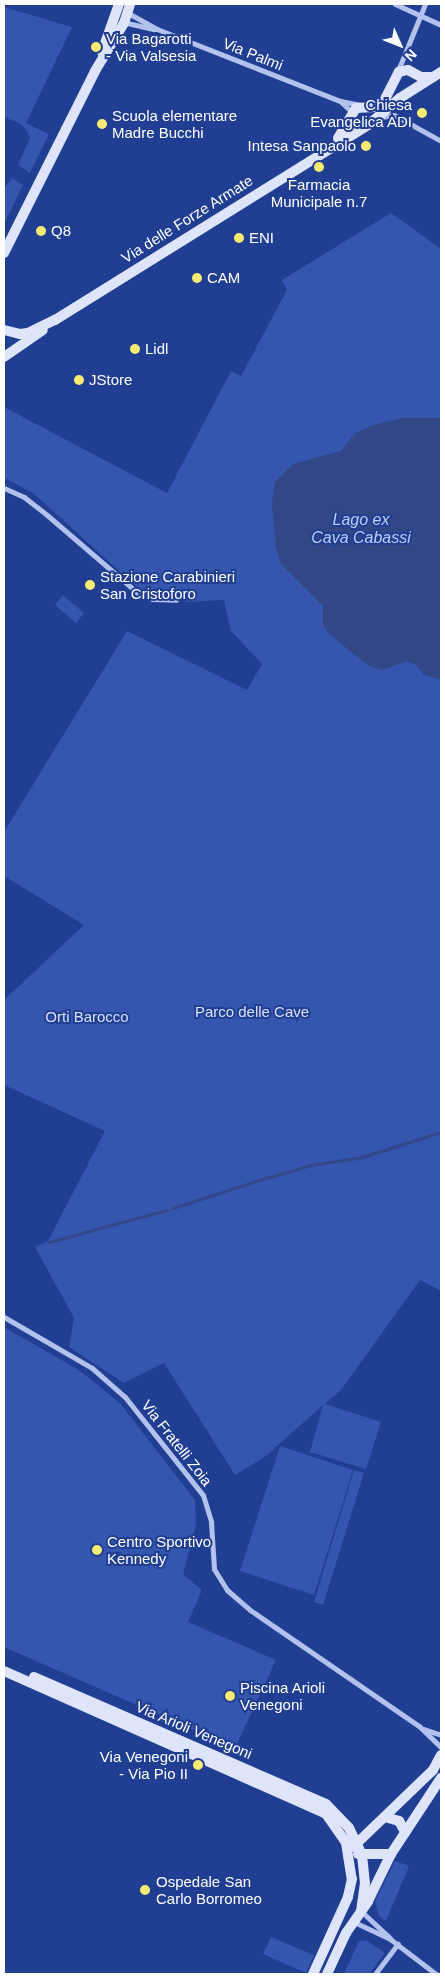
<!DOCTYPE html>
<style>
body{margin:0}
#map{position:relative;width:445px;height:1978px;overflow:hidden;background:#203e92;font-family:Helvetica,sans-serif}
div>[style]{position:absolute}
.green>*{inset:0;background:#3456af}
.water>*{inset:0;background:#314786}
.stream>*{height:2.5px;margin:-1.25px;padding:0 1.25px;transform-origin:1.25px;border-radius:1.25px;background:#314786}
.street>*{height:5px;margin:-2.5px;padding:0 2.5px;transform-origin:2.5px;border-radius:2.5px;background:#b2c2ed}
.secondary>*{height:10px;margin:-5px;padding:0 5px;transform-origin:5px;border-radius:5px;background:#dee5fa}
.dots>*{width:14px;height:14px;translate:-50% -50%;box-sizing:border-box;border:2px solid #203e92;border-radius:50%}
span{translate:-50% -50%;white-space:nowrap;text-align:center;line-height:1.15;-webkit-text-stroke:4px #203e92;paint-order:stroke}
.poi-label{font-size:15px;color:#fff}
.left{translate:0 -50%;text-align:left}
.right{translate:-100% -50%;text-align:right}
.street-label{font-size:15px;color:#fff}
.park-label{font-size:15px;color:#d8e1fa}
.water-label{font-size:16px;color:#becdf4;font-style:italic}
.frame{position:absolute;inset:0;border:5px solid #fff;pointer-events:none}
.north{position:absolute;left:375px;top:20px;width:50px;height:50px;-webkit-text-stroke:4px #203e92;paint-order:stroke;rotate:134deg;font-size:14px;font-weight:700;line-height:20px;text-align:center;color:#fff}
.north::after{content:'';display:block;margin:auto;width:18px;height:22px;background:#fff;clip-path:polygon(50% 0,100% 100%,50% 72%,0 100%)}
</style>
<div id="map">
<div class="green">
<div style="clip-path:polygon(4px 7px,72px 27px,26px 123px,49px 134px,30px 173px,18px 165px,30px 138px,27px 131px,21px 124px,4px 117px)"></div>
<div style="clip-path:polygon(12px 178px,23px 185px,4px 224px,4px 189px)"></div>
<div style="clip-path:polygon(391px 213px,441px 249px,441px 1291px,420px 1280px,341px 1390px,325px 1404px,381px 1422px,366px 1469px,310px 1452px,323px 1405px,266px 1456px,235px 1475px,164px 1363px,124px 1383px,69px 1347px,74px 1318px,35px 1247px,48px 1241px,105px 1131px,4px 1085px,4px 1000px,84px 925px,4px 876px,4px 832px,127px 631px,247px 690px,262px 664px,231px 631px,224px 600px,185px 602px,183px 594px,150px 594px,136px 586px,33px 493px,4px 478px,4px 407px,167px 493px,231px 371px,241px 376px,287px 290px,282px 280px)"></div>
<div style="clip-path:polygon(63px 595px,84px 613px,76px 623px,55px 605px)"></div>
<div style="clip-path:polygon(4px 1327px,79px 1370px,120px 1403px,195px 1500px,196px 1525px,183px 1574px,202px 1590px,188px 1622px,276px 1660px,235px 1748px,4px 1647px)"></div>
<div style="clip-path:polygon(280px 1446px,353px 1470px,314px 1595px,240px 1571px)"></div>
<div style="clip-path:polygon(354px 1470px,364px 1473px,323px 1605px,314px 1602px)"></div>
<div style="clip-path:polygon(395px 1861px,409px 1866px,386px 1921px,379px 1916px,375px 1901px)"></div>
<div style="clip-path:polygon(271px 1937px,314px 1955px,306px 1973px,263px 1954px)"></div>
<div style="clip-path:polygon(366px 1940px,385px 1953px,369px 1974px,344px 1974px,359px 1941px)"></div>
</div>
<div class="water">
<div style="clip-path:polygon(403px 418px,441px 418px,441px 678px,438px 679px,424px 675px,416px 665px,407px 661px,382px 670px,369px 666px,328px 633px,323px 625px,323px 606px,281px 564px,276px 548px,272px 504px,275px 482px,293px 464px,341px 451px,355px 433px,373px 425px)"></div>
</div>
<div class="stream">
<div style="left:173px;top:1208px;width:95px;rotate:-17.9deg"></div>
<div style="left:263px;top:1179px;width:50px;rotate:-16.3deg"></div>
<div style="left:311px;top:1165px;width:53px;rotate:-8.7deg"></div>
<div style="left:363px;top:1157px;width:82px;rotate:-17.8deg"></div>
<div style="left:49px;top:1242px;width:122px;rotate:-15.2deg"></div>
</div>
<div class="street">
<div style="left:395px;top:4px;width:51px;rotate:24.5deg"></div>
<div style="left:128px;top:13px;width:33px;rotate:29deg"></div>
<div style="left:157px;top:29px;width:197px;rotate:21.5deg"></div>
<div style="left:340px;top:101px;width:21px;rotate:11deg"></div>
<div style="left:123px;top:22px;width:32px;rotate:13deg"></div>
<div style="left:397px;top:73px;width:74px;rotate:-67.9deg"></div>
<div style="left:340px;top:101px;width:18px;rotate:43deg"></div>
<div style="left:381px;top:117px;width:13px;rotate:-9deg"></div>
<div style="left:394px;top:115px;width:54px;rotate:29deg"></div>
<div style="left:4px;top:488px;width:22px;rotate:24deg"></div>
<div style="left:24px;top:497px;width:29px;rotate:38deg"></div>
<div style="left:47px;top:515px;width:121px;rotate:40.7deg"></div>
<div style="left:139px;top:594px;width:15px;rotate:20deg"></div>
<div style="left:153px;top:599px;width:23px;rotate:2deg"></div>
<div style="left:4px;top:1317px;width:102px;rotate:30.1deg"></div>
<div style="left:92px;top:1368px;width:44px;rotate:41.3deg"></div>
<div style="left:125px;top:1397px;width:125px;rotate:51.5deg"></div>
<div style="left:203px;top:1495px;width:28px;rotate:73deg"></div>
<div style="left:211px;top:1522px;width:47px;rotate:86.3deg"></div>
<div style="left:214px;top:1569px;width:25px;rotate:58deg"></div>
<div style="left:227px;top:1590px;width:30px;rotate:41deg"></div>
<div style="left:250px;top:1610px;width:206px;rotate:34.5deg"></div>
<div style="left:420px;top:1727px;width:29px;rotate:44deg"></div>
<div style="left:423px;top:1729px;width:19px;rotate:18deg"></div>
<div style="left:362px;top:1912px;width:38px;rotate:43deg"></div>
<div style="left:354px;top:1922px;width:40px;rotate:25deg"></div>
<div style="left:390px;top:1939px;width:58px;rotate:37.3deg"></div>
<div style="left:375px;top:1974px;width:38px;rotate:-53deg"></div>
</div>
<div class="secondary">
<div style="left:102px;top:52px;width:51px;rotate:-70.5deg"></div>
<div style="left:338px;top:138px;width:35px;rotate:-59deg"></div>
<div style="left:356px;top:108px;width:18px;rotate:-3deg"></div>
<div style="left:374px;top:107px;width:12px;rotate:-31deg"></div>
<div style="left:384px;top:101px;width:33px;rotate:-63deg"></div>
<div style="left:399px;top:72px;width:9px;rotate:-13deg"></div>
<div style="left:408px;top:70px;width:15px;rotate:28deg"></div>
<div style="left:421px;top:77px;width:12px"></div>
<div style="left:4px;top:253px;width:203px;rotate:-63.4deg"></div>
<div style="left:95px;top:71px;width:56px;rotate:-58.9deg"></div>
<div style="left:124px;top:23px;width:20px;rotate:-72deg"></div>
<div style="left:4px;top:330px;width:16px;rotate:14deg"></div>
<div style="left:20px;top:334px;width:8px;rotate:-7deg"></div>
<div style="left:28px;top:333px;width:30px;rotate:-26deg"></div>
<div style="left:55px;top:320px;width:369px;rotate:-31.9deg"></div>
<div style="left:368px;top:125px;width:42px;rotate:-40.2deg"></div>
<div style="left:400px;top:98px;width:49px;rotate:-32.4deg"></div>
<div style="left:4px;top:357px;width:47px;rotate:-34.7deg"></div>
<div style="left:4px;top:1671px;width:352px;rotate:23.9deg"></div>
<div style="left:326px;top:1814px;width:35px;rotate:55deg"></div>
<div style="left:346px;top:1843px;width:36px;rotate:81deg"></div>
<div style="left:352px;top:1879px;width:18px;rotate:103deg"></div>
<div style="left:348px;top:1897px;width:85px;rotate:114.4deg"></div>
<div style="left:34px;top:1677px;width:318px;rotate:23.5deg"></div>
<div style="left:326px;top:1804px;width:33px;rotate:46deg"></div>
<div style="left:349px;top:1828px;width:30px;rotate:64deg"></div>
<div style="left:362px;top:1855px;width:28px;rotate:84deg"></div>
<div style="left:365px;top:1883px;width:29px;rotate:98deg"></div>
<div style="left:385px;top:1817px;width:15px;rotate:16deg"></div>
<div style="left:399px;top:1821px;width:13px;rotate:61deg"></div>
<div style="left:353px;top:1847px;width:111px;rotate:-43.9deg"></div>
<div style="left:433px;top:1770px;width:17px;rotate:-62deg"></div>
<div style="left:358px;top:1854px;width:33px"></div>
<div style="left:327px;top:1974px;width:45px;rotate:-65.1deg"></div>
<div style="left:346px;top:1933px;width:39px;rotate:-55deg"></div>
<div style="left:368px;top:1901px;width:52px;rotate:-63.9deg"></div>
<div style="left:391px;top:1854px;width:91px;rotate:-56.7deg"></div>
</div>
<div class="dots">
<div style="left:96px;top:47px;background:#faeb73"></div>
<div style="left:422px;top:113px;background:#faeb73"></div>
<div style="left:102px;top:124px;background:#faeb73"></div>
<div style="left:366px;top:146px;background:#faeb73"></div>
<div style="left:319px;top:167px;background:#faeb73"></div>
<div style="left:41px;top:231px;background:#faeb73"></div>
<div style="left:239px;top:238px;background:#faeb73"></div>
<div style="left:197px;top:278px;background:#faeb73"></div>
<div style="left:135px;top:349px;background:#faeb73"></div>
<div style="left:79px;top:380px;background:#faeb73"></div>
<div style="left:90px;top:585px;background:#faeb73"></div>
<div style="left:97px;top:1550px;background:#faeb73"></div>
<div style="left:230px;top:1696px;background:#faeb73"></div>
<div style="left:198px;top:1765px;background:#faeb73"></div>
<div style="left:145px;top:1890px;background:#faeb73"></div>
</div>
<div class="poi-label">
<span class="left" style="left:106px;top:47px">Via Bagarotti<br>- Via Valsesia</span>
<span class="right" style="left:412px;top:113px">Chiesa<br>Evangelica ADI</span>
<span class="left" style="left:112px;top:124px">Scuola elementare<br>Madre Bucchi</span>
<span class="right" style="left:356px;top:146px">Intesa Sanpaolo</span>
<span style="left:319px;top:193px">Farmacia<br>Municipale n.7</span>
<span class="left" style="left:51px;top:231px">Q8</span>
<span class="left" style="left:249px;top:238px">ENI</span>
<span class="left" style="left:207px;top:278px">CAM</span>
<span class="left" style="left:145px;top:349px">Lidl</span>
<span class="left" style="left:89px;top:380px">JStore</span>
<span class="left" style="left:100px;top:585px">Stazione Carabinieri<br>San Cristoforo</span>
<span class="left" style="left:107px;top:1550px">Centro Sportivo<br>Kennedy</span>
<span class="left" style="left:240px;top:1696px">Piscina Arioli<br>Venegoni</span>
<span class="right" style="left:188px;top:1765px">Via Venegoni<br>- Via Pio II</span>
<span class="left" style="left:156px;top:1890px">Ospedale San<br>Carlo Borromeo</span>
</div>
<div class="street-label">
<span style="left:253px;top:54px;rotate:22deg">Via Palmi</span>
<span style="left:187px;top:219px;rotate:-32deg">Via delle Forze Armate</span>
<span style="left:177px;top:1443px;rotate:52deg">Via Fratelli Zoia</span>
<span style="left:194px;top:1730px;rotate:23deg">Via Arioli Venegoni</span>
</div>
<div class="park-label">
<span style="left:252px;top:1012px">Parco delle Cave</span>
<span style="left:87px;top:1017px">Orti Barocco</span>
</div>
<div class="water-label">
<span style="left:361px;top:529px">Lago ex<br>Cava Cabassi</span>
</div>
<div class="frame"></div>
<div class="north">N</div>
</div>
